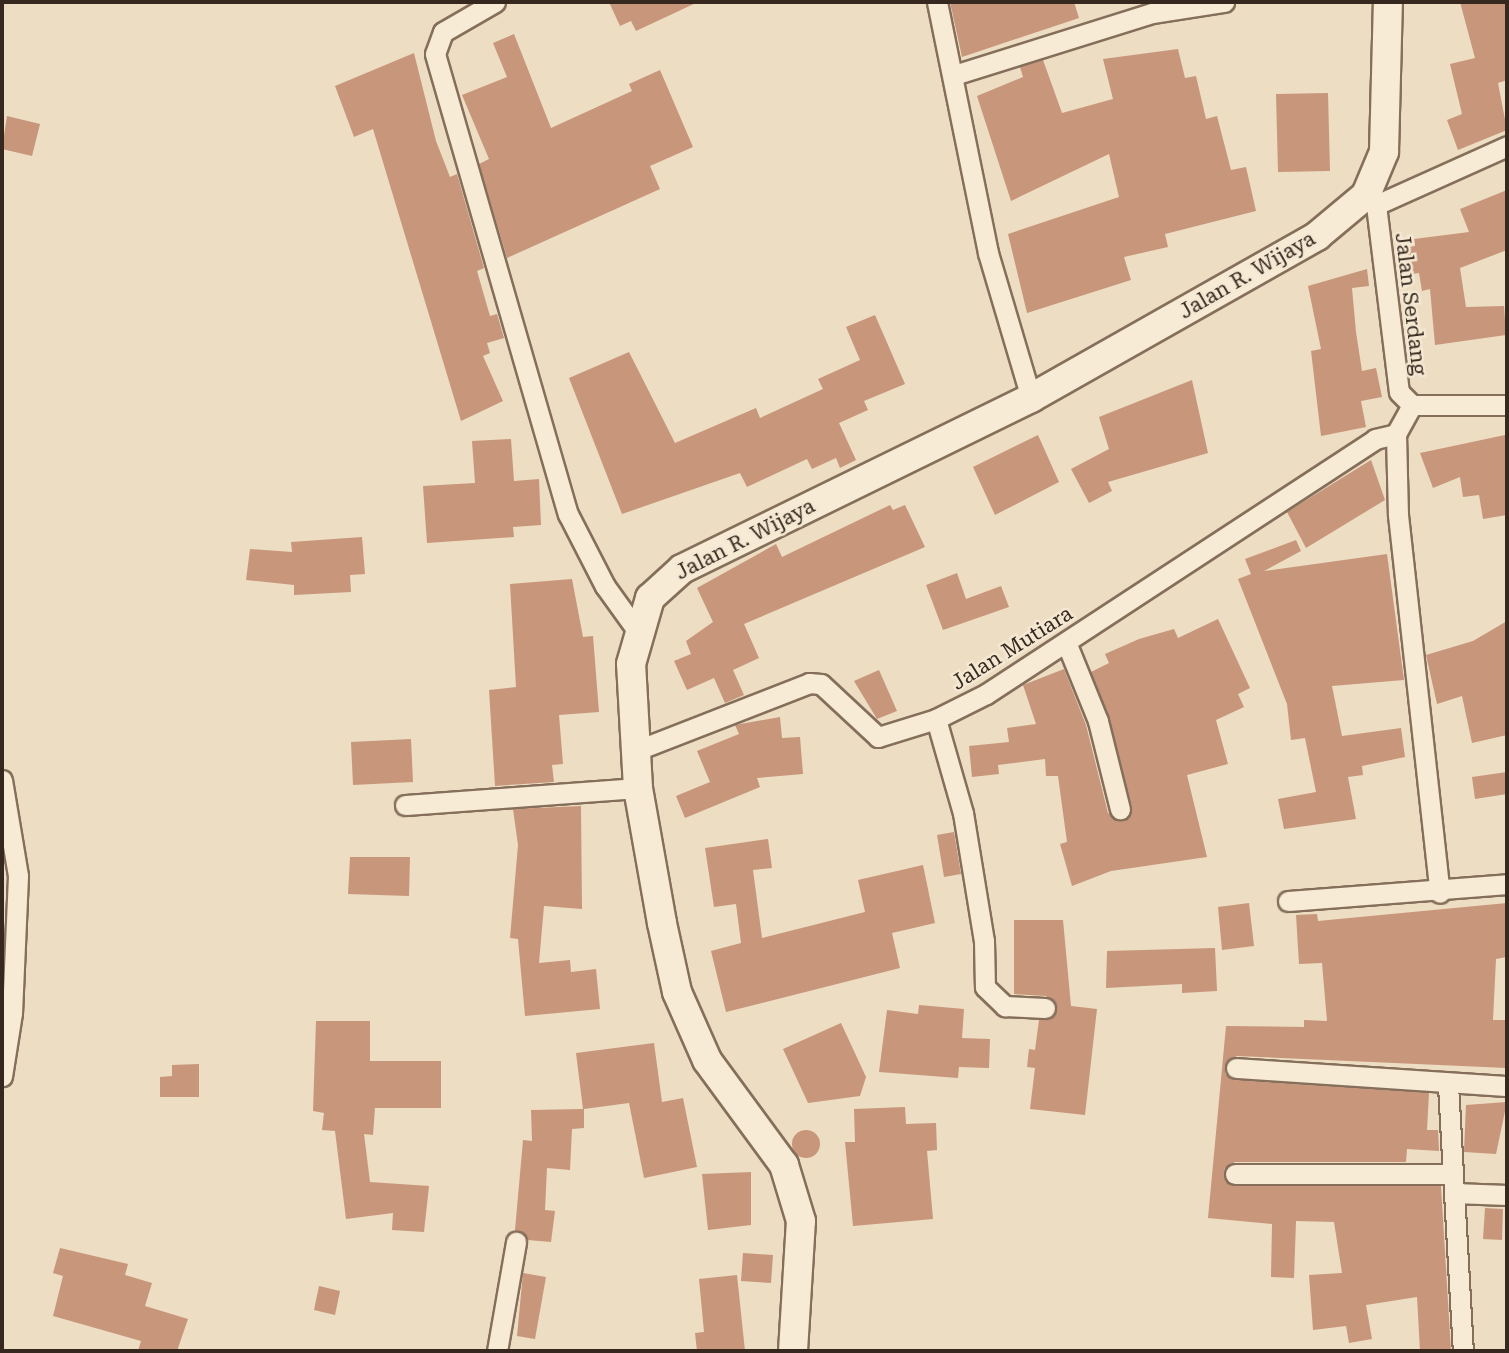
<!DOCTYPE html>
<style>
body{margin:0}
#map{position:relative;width:1509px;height:1353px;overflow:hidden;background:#ecddc3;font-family:"Roboto Serif",serif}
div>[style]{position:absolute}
.building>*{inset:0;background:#c8967b}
.round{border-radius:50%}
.roads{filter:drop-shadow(2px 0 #856f5b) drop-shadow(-2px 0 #856f5b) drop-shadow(0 2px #856f5b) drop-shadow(0 -2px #856f5b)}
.street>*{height:19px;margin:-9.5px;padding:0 9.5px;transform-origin:9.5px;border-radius:9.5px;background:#f7ebd6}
.secondary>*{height:28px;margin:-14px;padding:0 14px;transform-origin:14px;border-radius:14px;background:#f7ebd6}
span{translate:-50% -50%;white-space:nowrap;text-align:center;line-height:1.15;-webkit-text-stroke:5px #f4e8d3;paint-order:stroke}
.street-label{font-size:21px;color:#36281e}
.frame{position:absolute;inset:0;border:4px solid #36281e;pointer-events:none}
</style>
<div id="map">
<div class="building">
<div style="clip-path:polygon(609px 2px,698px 2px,636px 31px,631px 21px,620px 26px)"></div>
<div style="clip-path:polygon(950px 2px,1074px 2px,1079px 18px,962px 57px)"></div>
<div style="clip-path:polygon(1460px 2px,1507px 2px,1507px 80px,1498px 83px,1507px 130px,1458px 150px,1447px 120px,1462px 114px,1450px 64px,1475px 58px)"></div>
<div style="clip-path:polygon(514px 34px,551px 128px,632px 91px,629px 84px,660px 70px,693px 147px,650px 166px,660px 189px,507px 258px,479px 164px,489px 159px,462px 95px,507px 77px,493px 43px)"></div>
<div style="clip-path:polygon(1178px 49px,1185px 78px,1196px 76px,1206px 119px,1217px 116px,1231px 170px,1246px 167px,1256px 211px,1165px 234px,1168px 247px,1124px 257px,1131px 280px,1027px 313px,1008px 234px,1119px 197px,1109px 154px,1011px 201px,977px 96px,1023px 77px,1020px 67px,1043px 60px,1062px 113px,1113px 99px,1103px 59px)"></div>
<div style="clip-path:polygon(414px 53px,436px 141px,450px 177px,457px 174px,484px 268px,477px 271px,490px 316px,497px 314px,504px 338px,487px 343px,490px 353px,483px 356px,503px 401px,461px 421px,373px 129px,354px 137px,335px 86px)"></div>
<div style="clip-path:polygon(1328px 93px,1330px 171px,1278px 172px,1276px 94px)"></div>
<div style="clip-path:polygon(7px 116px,40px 124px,32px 156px,2px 149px)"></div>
<div style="clip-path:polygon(1507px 190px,1507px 250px,1460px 268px,1466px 307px,1504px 306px,1506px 335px,1435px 345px,1430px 289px,1422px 291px,1419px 273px,1406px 275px,1403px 248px,1415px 246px,1414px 239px,1469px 232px,1460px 209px)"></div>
<div style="clip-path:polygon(1367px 269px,1369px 286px,1352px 288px,1356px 332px,1362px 371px,1376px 368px,1382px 397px,1361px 401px,1366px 427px,1321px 436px,1311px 351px,1321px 349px,1308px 286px)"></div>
<div style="clip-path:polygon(875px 315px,905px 384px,864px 401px,868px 410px,839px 423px,856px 460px,840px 468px,836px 458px,812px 469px,807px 459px,747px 487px,740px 473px,622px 514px,569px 378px,629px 352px,675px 443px,756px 408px,760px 418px,823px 389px,818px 379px,860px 360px,846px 327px)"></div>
<div style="clip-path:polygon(1192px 380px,1208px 453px,1108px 482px,1112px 491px,1089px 503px,1071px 469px,1109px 449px,1099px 417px)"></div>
<div style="clip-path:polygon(1038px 435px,1059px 482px,995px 515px,973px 467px)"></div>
<div style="clip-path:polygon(1505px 435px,1507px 515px,1483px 519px,1479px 495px,1463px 497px,1460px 477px,1433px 488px,1420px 453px)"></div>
<div style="clip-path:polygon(511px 439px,514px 481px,539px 479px,541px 525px,513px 527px,514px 537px,427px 543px,423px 486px,475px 483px,472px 441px)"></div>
<div style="clip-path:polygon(1371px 460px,1385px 500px,1306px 548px,1287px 512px)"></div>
<div style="clip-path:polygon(890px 505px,893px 510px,905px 505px,925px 547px,744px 624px,759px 658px,733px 670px,744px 695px,725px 703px,714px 678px,687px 690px,674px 661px,691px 654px,686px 641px,713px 622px,697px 588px,776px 544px,782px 557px)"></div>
<div style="clip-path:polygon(362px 537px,365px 574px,350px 575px,351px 592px,294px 595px,294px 585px,246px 580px,250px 549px,292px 552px,291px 542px)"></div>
<div style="clip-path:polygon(1296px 540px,1301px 551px,1264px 571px,1387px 554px,1404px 680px,1332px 686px,1342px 736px,1401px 728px,1405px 757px,1362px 766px,1363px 775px,1348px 777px,1356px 819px,1284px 829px,1278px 799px,1316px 792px,1305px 738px,1291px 740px,1287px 704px,1238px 579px,1251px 574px,1245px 559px)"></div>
<div style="clip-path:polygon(957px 573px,966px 599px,1001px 586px,1009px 607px,943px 630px,926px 585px)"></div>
<div style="clip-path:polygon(572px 579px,583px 637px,593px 636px,599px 712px,559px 715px,563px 764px,552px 765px,554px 782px,495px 786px,489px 690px,516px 687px,510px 584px)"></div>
<div style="clip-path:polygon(1218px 619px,1250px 688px,1238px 694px,1244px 707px,1216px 720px,1228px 764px,1187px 775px,1207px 857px,1111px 871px,1072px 886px,1060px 844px,1067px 842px,1058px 776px,1046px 776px,1045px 759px,998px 765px,999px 774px,972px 777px,969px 746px,1009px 742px,1007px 728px,1036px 724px,1023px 685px,1064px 669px,1086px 725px,1108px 813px,1124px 821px,1132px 806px,1091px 672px,1109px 663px,1105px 654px,1139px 639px,1174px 629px,1178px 638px)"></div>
<div style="clip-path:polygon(1507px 621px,1507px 735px,1472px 743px,1462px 696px,1437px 704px,1426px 655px,1473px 641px)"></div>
<div style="clip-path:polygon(879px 670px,897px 711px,877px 719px,854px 681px)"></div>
<div style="clip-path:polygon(780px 717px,782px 738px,800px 737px,803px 774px,757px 778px,760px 787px,685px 818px,676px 796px,710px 782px,697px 751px,739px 734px,735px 725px)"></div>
<div style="clip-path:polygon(411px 739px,413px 782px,353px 785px,351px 742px)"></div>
<div style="clip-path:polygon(1507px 772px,1507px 794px,1475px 799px,1472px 777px)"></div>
<div style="clip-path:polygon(581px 806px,582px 909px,544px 906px,539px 963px,570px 960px,571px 972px,596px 969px,600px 1009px,525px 1016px,518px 939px,510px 938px,518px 845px,513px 809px)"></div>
<div style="clip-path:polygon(954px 832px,961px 874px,944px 877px,937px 835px)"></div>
<div style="clip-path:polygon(768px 839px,772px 868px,753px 870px,762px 938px,865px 912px,858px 880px,923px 865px,935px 923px,892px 933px,900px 968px,726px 1012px,711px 951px,741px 943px,736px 904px,714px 907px,705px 848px)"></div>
<div style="clip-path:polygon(350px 857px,410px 857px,409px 896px,348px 894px)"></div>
<div style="clip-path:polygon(1249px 903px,1254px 946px,1222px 950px,1218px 907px)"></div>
<div style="clip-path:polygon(1507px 903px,1507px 957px,1496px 959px,1493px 1020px,1507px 1020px,1507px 1068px,1237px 1056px,1226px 1062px,1225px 1074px,1235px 1080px,1429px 1093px,1427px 1130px,1438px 1130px,1439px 1151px,1407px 1149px,1406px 1162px,1235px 1162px,1224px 1169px,1225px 1181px,1235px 1186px,1441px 1186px,1451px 1351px,1420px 1351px,1417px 1297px,1366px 1305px,1372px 1339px,1349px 1343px,1346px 1326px,1313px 1330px,1309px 1275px,1342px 1273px,1334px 1222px,1296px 1221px,1294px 1278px,1271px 1277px,1272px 1224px,1208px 1218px,1226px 1026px,1304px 1027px,1304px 1020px,1327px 1021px,1322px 963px,1299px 964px,1296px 915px,1317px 914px,1318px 921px)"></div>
<div style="clip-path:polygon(1014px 920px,1063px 920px,1071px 1006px,1097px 1009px,1085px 1115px,1030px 1109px,1035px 1068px,1027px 1067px,1029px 1049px,1035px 1050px,1039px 1020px,1051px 1019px,1057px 1008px,1046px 996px,1014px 994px)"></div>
<div style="clip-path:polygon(1215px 948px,1217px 991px,1182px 993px,1182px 984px,1106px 988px,1107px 951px)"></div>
<div style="clip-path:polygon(919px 1005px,964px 1009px,962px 1038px,990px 1039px,989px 1068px,959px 1067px,958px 1078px,879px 1072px,887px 1010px,918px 1014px)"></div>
<div style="clip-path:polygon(316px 1021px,370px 1021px,370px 1061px,441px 1061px,441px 1108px,375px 1108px,373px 1135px,364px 1134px,370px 1182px,429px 1186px,424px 1232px,392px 1230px,393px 1213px,346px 1219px,335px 1131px,322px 1130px,324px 1113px,313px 1111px)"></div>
<div style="clip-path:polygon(841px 1023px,866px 1077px,860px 1096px,808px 1103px,783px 1049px)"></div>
<div style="clip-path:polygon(654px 1043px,662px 1102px,683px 1098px,697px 1167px,644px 1178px,629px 1103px,584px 1109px,584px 1128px,572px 1129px,570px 1170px,547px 1168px,545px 1210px,555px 1211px,551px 1242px,528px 1240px,515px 1230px,523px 1140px,532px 1141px,531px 1110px,583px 1109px,576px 1053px)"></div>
<div style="clip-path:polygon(199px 1064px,199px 1097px,160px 1097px,160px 1077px,172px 1076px,172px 1065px)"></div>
<div style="clip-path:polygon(1507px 1102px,1496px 1154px,1464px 1152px,1466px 1105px)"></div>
<div style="clip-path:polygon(905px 1107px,906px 1124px,936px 1123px,937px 1150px,927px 1151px,933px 1219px,853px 1226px,845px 1142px,855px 1142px,854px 1109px)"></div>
<div class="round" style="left:792px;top:1130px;width:28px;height:28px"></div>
<div style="clip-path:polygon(751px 1172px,751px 1225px,708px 1230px,702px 1174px)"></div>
<div style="clip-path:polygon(1485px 1208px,1503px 1209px,1502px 1240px,1483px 1239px)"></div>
<div style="clip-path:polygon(60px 1248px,128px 1264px,125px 1275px,152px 1283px,145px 1306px,188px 1319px,177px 1351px,138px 1351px,141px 1341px,53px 1316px,63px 1276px,53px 1273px)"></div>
<div style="clip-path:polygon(743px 1253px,773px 1255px,771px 1283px,741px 1281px)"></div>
<div style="clip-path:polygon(523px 1273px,546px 1277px,535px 1339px,517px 1336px)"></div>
<div style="clip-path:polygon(737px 1275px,745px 1351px,697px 1351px,695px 1333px,704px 1332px,699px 1279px)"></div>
<div style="clip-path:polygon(319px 1286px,340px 1291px,335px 1315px,314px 1310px)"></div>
</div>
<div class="roads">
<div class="street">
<div style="left:495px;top:2px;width:60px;rotate:150deg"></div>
<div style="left:443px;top:32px;width:23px;rotate:110deg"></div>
<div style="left:435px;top:54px;width:479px;rotate:73.9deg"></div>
<div style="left:568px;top:514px;width:81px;rotate:62.8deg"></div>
<div style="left:605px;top:586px;width:57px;rotate:54.3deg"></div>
<div style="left:937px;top:2px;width:256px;rotate:78.5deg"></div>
<div style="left:988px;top:253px;width:151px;rotate:73.5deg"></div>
<div style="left:954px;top:75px;width:207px;rotate:-17.4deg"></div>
<div style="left:1152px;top:13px;width:73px;rotate:-8.7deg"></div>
<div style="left:1366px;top:195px;width:14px;rotate:45deg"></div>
<div style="left:1376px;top:205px;width:188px;rotate:83deg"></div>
<div style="left:1399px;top:392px;width:18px;rotate:45deg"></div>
<div style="left:1412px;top:405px;width:95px"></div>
<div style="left:1376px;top:205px;width:144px;rotate:-24.2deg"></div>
<div style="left:1412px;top:405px;width:33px;rotate:119deg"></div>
<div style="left:1396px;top:434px;width:81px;rotate:88.6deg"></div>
<div style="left:1398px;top:515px;width:380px;rotate:83.7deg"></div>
<div style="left:1066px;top:642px;width:85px;rotate:67.9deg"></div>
<div style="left:1098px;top:721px;width:91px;rotate:76deg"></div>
<div style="left:936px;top:719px;width:98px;rotate:74deg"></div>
<div style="left:963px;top:813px;width:130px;rotate:80.7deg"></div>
<div style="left:984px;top:941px;width:46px;rotate:88.8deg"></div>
<div style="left:985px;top:987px;width:28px;rotate:44deg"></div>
<div style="left:1005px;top:1006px;width:40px;rotate:2.9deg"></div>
<div style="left:635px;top:751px;width:187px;rotate:-21.3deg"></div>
<div style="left:809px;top:683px;width:12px;rotate:5deg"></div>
<div style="left:821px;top:684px;width:78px;rotate:42.9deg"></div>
<div style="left:878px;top:737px;width:61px;rotate:-17.2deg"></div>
<div style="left:936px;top:719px;width:56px;rotate:-26.6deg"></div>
<div style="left:986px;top:694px;width:465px;rotate:-33.2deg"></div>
<div style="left:1375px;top:439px;width:22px;rotate:-13deg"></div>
<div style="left:2px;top:780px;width:97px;rotate:80.5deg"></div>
<div style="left:18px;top:876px;width:137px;rotate:92.5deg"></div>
<div style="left:12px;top:1013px;width:64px;rotate:99deg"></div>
<div style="left:405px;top:805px;width:234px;rotate:-4.2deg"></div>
<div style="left:1288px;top:901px;width:220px;rotate:-4.4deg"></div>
<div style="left:1236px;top:1068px;width:272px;rotate:3.8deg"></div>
<div style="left:1448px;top:1085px;width:266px;rotate:86.8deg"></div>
<div style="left:1235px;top:1174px;width:217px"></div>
<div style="left:1454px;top:1193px;width:53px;rotate:2.2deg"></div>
<div style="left:497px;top:1351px;width:111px;rotate:-80.1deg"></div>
</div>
<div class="secondary">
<div style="left:793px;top:1351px;width:130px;rotate:-86.5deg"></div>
<div style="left:801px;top:1221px;width:59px;rotate:-106.9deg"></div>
<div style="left:784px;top:1165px;width:130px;rotate:-126.3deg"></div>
<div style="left:707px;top:1060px;width:74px;rotate:-113.8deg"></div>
<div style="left:677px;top:992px;width:71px;rotate:-102.3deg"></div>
<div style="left:662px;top:923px;width:137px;rotate:-100.1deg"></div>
<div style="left:638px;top:788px;width:124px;rotate:-93.2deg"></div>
<div style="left:631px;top:664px;width:69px;rotate:-73.9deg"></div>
<div style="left:650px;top:598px;width:43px;rotate:-42.2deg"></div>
<div style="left:682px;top:569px;width:389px;rotate:-26.1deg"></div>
<div style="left:1031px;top:398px;width:329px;rotate:-29.5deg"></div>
<div style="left:1317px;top:236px;width:64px;rotate:-39.9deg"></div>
<div style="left:1366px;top:195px;width:47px;rotate:-67.3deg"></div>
<div style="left:1384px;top:152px;width:150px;rotate:-88.5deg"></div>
</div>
</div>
<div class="street-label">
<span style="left:1247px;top:275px;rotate:-30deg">Jalan R. Wijaya</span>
<span style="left:1411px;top:304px;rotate:83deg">Jalan Serdang</span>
<span style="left:745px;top:539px;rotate:-27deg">Jalan R. Wijaya</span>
<span style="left:1012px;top:648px;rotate:-32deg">Jalan Mutiara</span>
</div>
<div class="frame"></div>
</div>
